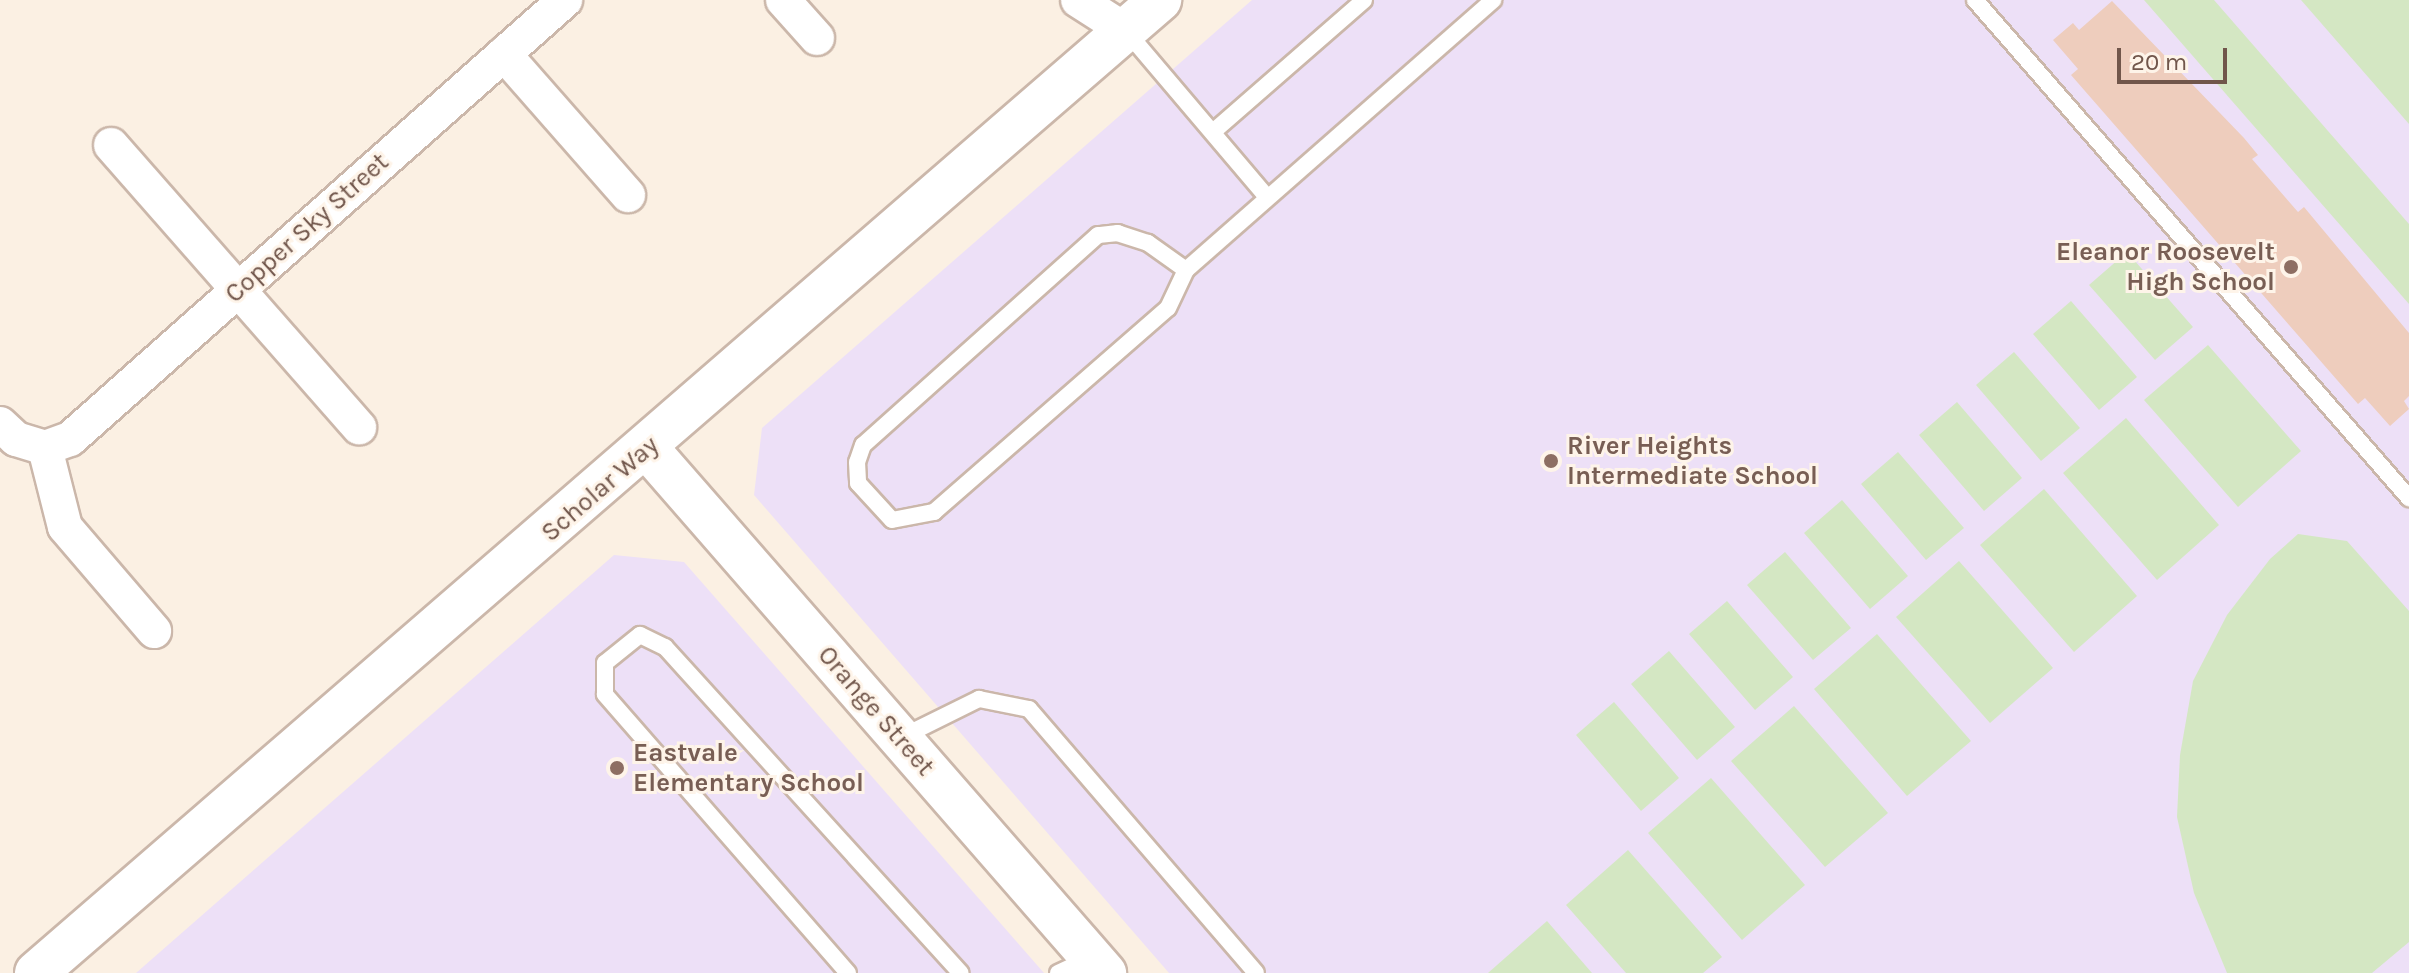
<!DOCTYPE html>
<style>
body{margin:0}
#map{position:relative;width:2409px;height:973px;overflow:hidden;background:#fbf0e3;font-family:Karla,sans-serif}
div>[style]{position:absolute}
.education>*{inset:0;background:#ede0f7}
.green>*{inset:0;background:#d4e7c3}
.building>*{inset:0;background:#eecdbd}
.roads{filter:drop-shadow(2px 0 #cbb7aa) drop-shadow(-2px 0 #cbb7aa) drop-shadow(0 2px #cbb7aa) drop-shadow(0 -2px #cbb7aa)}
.service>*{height:16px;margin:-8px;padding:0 8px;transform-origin:8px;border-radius:8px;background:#fff}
.minor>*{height:34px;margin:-17px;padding:0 17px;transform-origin:17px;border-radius:17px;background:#fff}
.tertiary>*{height:42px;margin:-21px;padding:0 21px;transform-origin:21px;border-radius:21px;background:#fff}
.dots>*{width:22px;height:22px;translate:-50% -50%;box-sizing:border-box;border:4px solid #fef4e9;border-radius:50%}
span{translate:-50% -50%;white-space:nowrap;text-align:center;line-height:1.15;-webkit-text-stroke:6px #fef4e9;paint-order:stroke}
.street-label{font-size:26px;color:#71564b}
.education-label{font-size:26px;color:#785e54;font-weight:700}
.right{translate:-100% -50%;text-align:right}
.left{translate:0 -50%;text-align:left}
.scale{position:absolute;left:2117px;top:48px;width:110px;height:36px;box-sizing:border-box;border:4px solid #71564b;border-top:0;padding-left:10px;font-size:24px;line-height:28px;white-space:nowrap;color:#71564b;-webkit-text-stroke:6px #fef4e9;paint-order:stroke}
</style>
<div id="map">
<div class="education">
<div style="clip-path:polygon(1252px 0,2409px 0,2409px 973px,1169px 973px,754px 495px,762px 428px)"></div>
<div style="clip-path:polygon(614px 555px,684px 562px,1044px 973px,136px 973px)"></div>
</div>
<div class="green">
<div style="clip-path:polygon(2144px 0,2214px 0,2409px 224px,2409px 304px)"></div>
<div style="clip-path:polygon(2301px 0,2409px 0,2409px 124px)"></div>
<div style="clip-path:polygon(2127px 252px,2193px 327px,2155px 360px,2089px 285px)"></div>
<div style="clip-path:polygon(2071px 301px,2137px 377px,2099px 410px,2033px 334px)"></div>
<div style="clip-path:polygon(2208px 345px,2301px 451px,2238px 507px,2144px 400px)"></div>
<div style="clip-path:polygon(2014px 352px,2080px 428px,2041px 461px,1976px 385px)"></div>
<div style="clip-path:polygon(1957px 402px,2022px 478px,1984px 511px,1919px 435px)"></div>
<div style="clip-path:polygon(2126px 418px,2219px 525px,2157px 580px,2063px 473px)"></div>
<div style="clip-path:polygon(1898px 452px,1964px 528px,1926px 560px,1861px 484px)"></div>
<div style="clip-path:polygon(2044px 489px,2137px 596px,2074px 652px,1980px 545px)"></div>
<div style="clip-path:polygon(1842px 500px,1908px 576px,1870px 609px,1804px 533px)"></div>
<div style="clip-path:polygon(2298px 534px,2347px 541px,2409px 611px,2409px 942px,2372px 973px,2227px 973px,2194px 893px,2177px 817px,2180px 755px,2193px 681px,2227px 615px,2270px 559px)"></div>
<div style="clip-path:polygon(1785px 552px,1851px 628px,1813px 660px,1747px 585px)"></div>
<div style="clip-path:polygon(1959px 561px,2053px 668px,1990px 723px,1896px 617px)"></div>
<div style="clip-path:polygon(1727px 601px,1793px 677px,1755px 710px,1689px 634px)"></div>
<div style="clip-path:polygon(1877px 634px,1971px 741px,1907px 796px,1814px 689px)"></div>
<div style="clip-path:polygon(1669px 651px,1735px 727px,1697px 760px,1631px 684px)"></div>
<div style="clip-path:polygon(1614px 702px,1679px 778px,1641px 811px,1576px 735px)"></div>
<div style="clip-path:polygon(1794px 706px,1888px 813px,1825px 867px,1731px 761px)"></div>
<div style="clip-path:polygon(1711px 778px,1805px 885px,1742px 940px,1648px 833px)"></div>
<div style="clip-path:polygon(1628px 850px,1722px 957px,1703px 973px,1626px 973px,1566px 905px)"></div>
<div style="clip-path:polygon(1547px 921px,1592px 973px,1488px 973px)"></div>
</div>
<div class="building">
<div style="clip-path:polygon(2112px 1px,2244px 138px,2258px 155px,2252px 159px,2298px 212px,2304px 207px,2409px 333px,2409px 396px,2404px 401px,2409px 409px,2390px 426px,2365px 398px,2358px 404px,2071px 75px,2078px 69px,2053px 40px,2073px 23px,2079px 30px)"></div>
</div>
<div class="roads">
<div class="service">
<div style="left:1975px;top:0;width:661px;rotate:48.93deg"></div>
<div style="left:1127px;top:32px;width:216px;rotate:49.7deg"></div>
<div style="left:1214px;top:131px;width:199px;rotate:-41.1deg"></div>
<div style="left:1186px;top:270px;width:47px;rotate:-144.6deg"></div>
<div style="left:1148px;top:243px;width:32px;rotate:-162deg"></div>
<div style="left:1118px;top:233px;width:20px;rotate:174deg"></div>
<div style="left:1098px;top:235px;width:315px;rotate:138.2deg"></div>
<div style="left:863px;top:445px;width:18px;rotate:109deg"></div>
<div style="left:857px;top:462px;width:21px;rotate:87deg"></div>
<div style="left:858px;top:483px;width:50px;rotate:47.4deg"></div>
<div style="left:892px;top:520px;width:43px;rotate:-10.8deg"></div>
<div style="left:934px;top:512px;width:310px;rotate:-41.1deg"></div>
<div style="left:1168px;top:308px;width:42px;rotate:-64.7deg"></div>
<div style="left:1186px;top:270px;width:409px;rotate:-41.3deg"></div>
<div style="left:902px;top:737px;width:86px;rotate:-26.3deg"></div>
<div style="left:979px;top:699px;width:51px;rotate:11.3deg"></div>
<div style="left:1029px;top:709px;width:348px;rotate:49.3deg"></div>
<div style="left:848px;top:973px;width:370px;rotate:-131.1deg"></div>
<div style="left:605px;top:694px;width:31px;rotate:-90deg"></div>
<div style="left:605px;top:663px;width:45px;rotate:-38.7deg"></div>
<div style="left:640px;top:635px;width:28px;rotate:26deg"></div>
<div style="left:665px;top:647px;width:440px;rotate:47.8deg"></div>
<div style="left:1058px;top:973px;width:35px;rotate:-25deg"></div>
</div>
<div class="minor">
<div style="left:783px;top:0;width:51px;rotate:48.2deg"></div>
<div style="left:1078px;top:0;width:56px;rotate:32.6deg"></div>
<div style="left:504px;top:54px;width:188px;rotate:48.7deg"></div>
<div style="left:111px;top:145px;width:376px;rotate:48.7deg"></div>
<div style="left:0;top:424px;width:22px;rotate:43deg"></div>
<div style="left:16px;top:439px;width:30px;rotate:17deg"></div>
<div style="left:45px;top:448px;width:27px;rotate:-20deg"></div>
<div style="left:70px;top:439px;width:662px;rotate:-41.57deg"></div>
<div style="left:45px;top:448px;width:81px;rotate:75.8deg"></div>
<div style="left:65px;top:527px;width:137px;rotate:49.4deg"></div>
</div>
<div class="tertiary">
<div style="left:647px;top:448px;width:697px;rotate:48.9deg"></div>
<div style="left:36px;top:973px;width:1487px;rotate:-40.88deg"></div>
</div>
</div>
<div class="dots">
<div style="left:2291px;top:267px;background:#8d6e63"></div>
<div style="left:1551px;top:461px;background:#8d6e63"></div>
<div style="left:617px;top:768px;background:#8d6e63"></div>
</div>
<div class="street-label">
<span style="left:307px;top:228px;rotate:-42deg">Copper Sky Street</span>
<span style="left:600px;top:489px;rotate:-41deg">Scholar Way</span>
<span style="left:876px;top:711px;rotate:49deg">Orange Street</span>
</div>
<div class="education-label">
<span class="right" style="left:2275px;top:267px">Eleanor Roosevelt<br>High School</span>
<span class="left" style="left:1567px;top:461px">River Heights<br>Intermediate School</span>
<span class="left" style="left:633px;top:768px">Eastvale<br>Elementary School</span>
</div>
<div class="scale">20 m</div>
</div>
